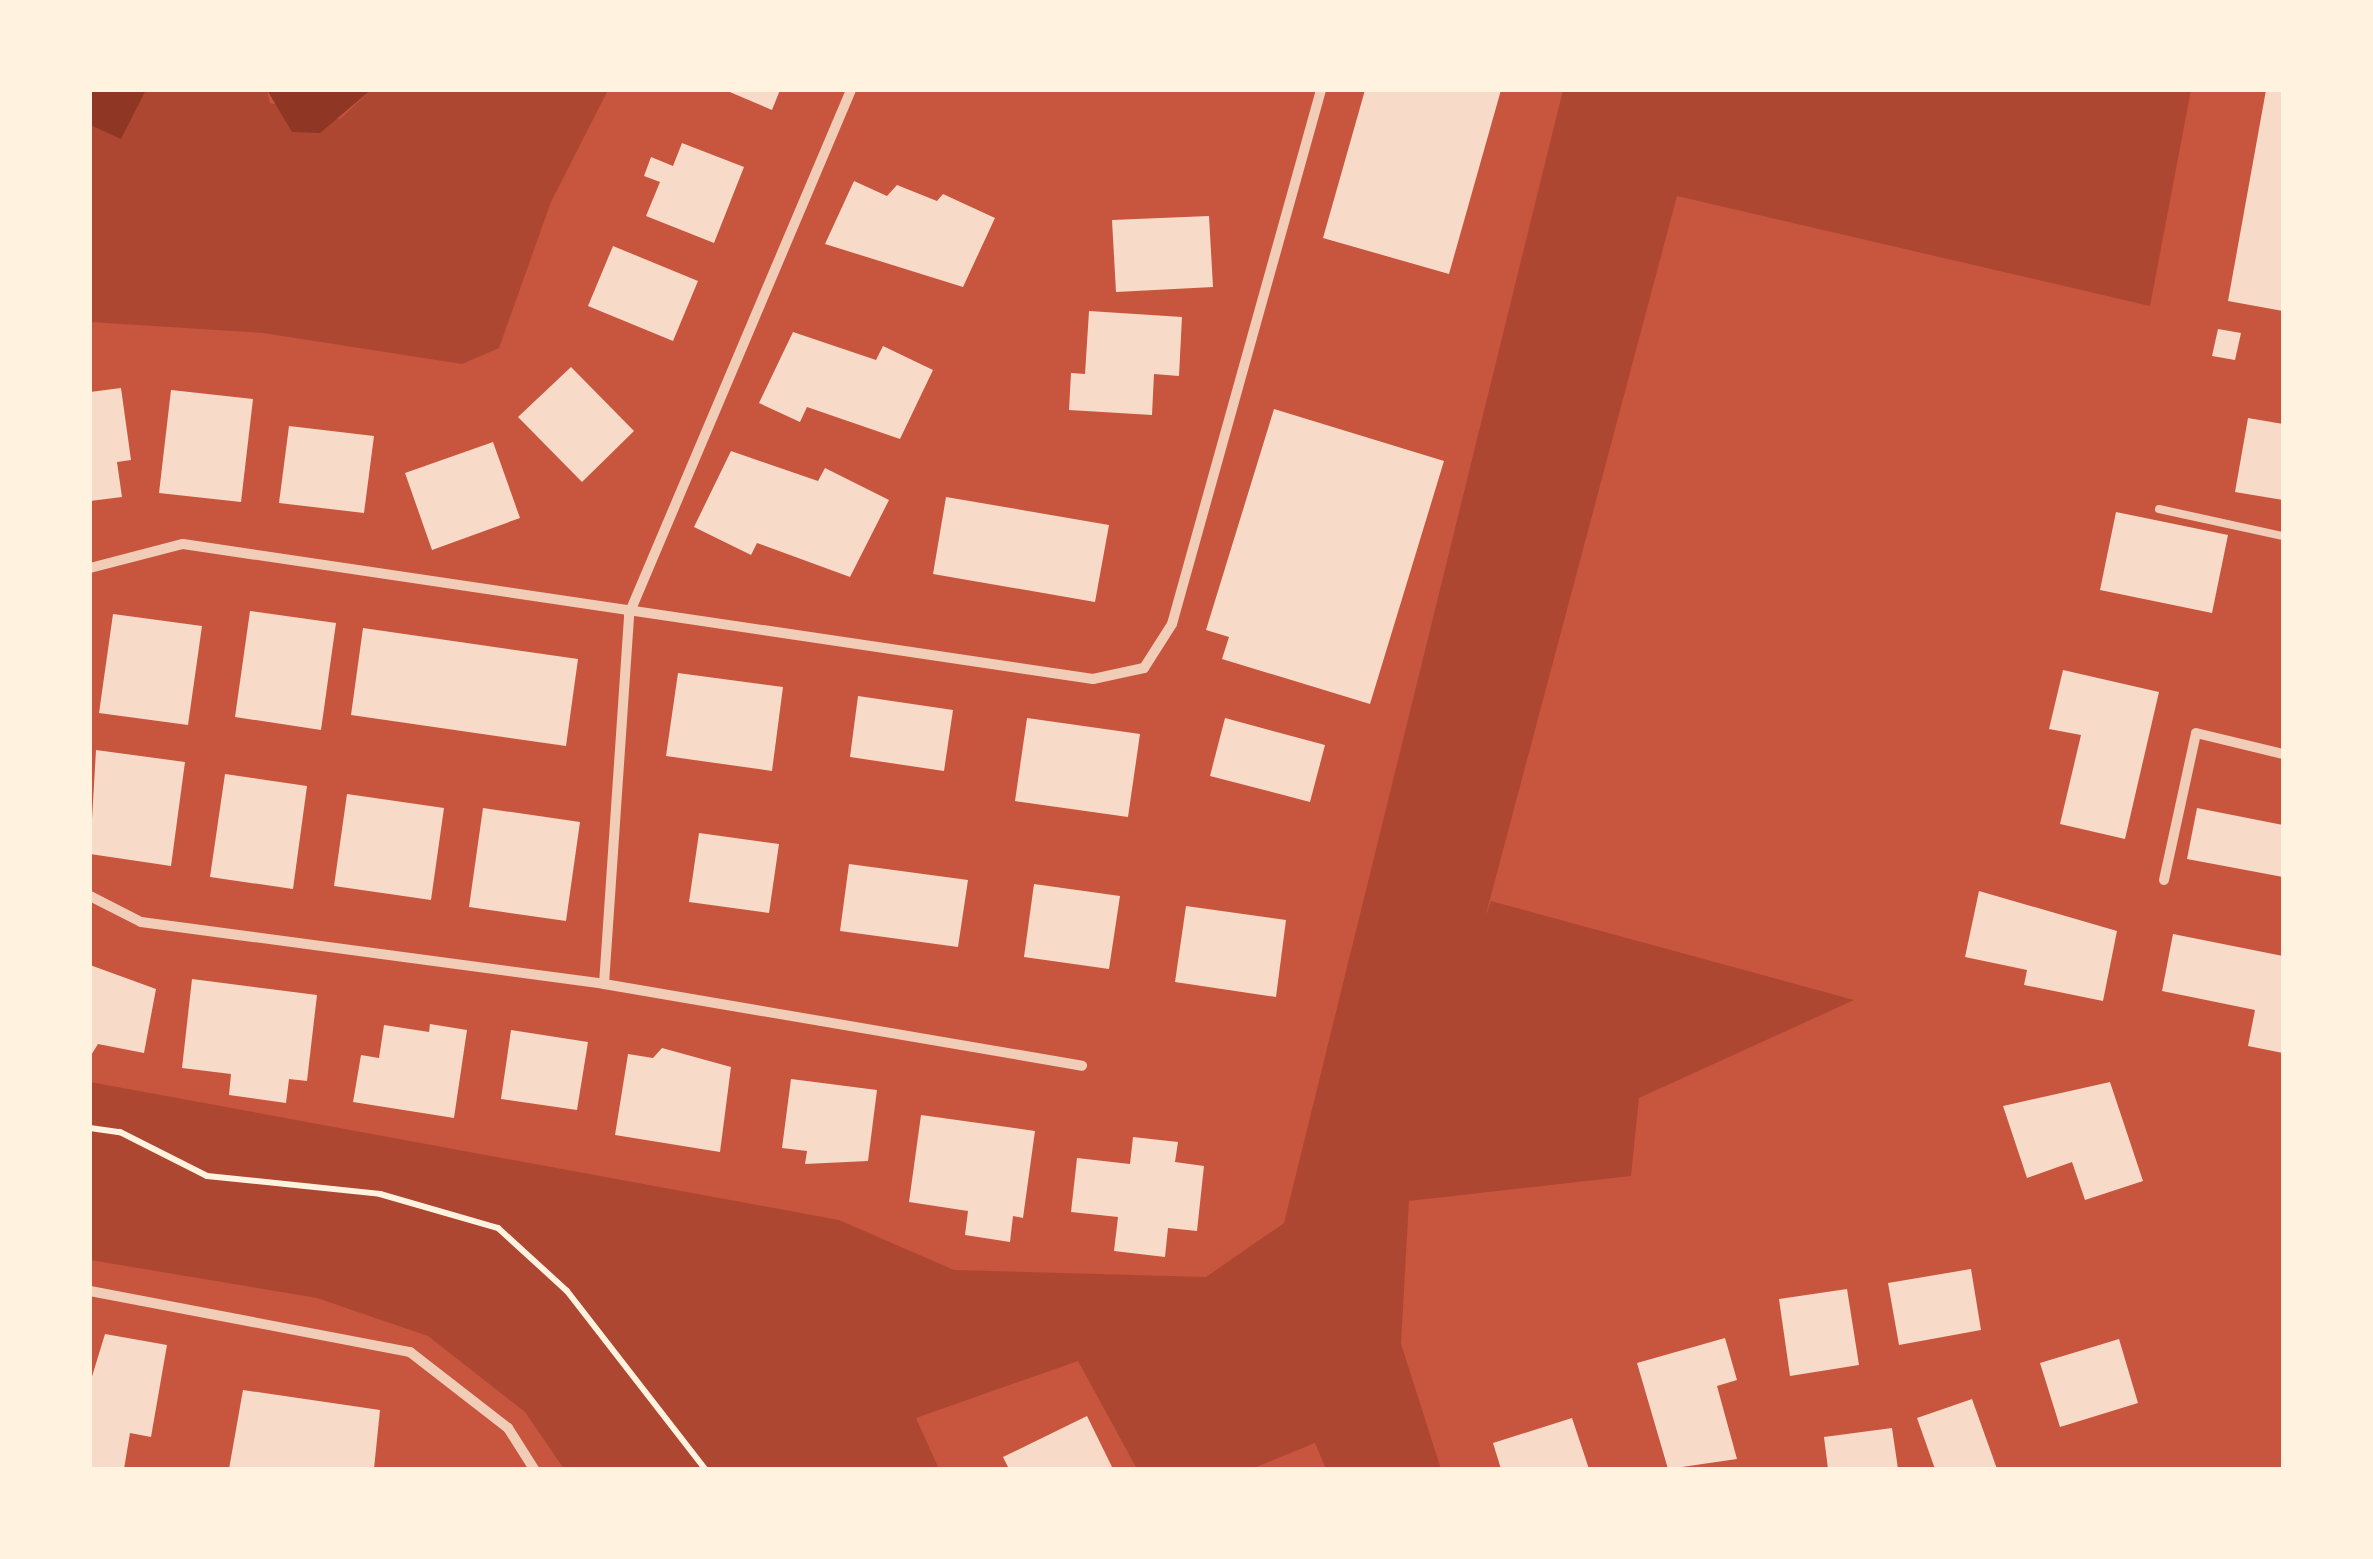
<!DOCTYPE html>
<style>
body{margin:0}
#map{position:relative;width:2373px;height:1559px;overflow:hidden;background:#c8553d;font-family:"PT Sans",sans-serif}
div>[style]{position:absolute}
.green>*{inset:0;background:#ae4732}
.water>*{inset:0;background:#8f3625}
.building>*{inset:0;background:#f7dbc8}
.path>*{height:6px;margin:-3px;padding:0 3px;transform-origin:3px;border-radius:3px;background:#fff3e0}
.service>*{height:8px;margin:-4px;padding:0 4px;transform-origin:4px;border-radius:4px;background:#f1ccb7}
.minor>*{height:10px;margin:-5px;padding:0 5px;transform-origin:5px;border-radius:5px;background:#f1ccb7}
span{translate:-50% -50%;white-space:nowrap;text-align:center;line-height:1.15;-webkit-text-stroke:9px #fff3e0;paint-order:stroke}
.frame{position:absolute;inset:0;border:92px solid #fff3e0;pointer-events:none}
</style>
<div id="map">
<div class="green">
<div style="clip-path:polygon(146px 90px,267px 90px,270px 103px,340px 119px,371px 90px,608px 90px,551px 202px,499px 348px,462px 364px,263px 333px,90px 322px,90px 125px,121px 138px)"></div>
<div style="clip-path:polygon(1563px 90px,2191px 90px,2150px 306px,1677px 196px,1485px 918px,1491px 901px,1854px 1000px,1639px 1098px,1631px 1176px,1409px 1201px,1401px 1344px,1441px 1469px,1326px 1469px,1315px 1443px,1251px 1469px,1137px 1469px,1078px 1361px,916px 1418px,939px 1469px,564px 1469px,525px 1412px,428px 1336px,317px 1298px,90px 1260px,90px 1082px,839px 1220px,954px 1270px,1206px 1277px,1284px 1223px)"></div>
</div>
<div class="water">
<div style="clip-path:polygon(90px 90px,146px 90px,121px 139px,90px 125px)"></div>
<div style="clip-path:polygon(267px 90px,371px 90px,320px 133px,292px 132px)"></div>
</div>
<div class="building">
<div style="clip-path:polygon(725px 90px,780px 90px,772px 110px)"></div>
<div style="clip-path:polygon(1365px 90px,1501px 90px,1449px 274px,1323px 238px)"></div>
<div style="clip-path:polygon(2266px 90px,2283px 90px,2283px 311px,2228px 301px)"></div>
<div style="clip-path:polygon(682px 143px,744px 167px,714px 243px,646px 216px,660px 182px,644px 176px,651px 157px,673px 166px)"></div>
<div style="clip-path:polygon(854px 181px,887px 196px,897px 185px,937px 201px,943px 194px,995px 218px,963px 287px,825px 244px)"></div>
<div style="clip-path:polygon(1209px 216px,1213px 287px,1116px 292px,1112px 220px)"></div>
<div style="clip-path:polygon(613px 246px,698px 281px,673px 341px,588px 306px)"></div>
<div style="clip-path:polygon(1089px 311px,1182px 317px,1179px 376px,1154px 374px,1152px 415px,1069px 410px,1071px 373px,1085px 374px)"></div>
<div style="clip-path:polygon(2218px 329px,2241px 333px,2235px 360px,2212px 356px)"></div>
<div style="clip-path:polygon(793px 332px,876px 360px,883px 346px,933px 370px,900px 439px,807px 407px,800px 422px,759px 403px)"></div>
<div style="clip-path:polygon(571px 367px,634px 431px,582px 482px,518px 417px)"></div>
<div style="clip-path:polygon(121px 388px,131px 460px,117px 462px,122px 497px,90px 501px,90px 392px)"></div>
<div style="clip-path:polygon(171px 390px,253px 399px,241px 502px,159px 493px)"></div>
<div style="clip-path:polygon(1274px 409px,1444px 461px,1370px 704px,1222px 659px,1229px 637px,1206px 630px)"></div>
<div style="clip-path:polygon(2248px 418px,2283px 424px,2283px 500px,2235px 492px)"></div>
<div style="clip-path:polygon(289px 426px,374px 436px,364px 513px,279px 503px)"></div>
<div style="clip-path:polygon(493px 442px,520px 518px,432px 550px,405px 473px)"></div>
<div style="clip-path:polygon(731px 451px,818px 481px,825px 468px,889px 500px,850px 577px,757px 543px,751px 555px,694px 527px)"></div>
<div style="clip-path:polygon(946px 497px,1109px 525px,1095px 602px,933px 574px)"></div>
<div style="clip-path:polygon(2116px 512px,2228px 535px,2212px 613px,2100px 590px)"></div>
<div style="clip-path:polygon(250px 611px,336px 623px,321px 730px,235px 717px)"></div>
<div style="clip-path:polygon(113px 614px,202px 626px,188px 725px,99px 713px)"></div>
<div style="clip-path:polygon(363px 628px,578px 659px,566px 746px,351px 715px)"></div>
<div style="clip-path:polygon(2063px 670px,2159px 692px,2125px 839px,2060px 824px,2081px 735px,2049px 729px)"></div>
<div style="clip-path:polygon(678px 673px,783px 687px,772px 771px,666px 756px)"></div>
<div style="clip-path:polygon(858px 696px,953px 710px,944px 771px,850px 757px)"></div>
<div style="clip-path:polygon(1027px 718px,1140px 734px,1128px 817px,1015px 801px)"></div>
<div style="clip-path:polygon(1225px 718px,1325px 745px,1310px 802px,1210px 776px)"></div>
<div style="clip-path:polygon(96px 750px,185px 762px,171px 866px,90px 854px)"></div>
<div style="clip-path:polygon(225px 774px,307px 786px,293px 889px,210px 877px)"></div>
<div style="clip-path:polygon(347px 794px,444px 808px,431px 900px,334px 886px)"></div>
<div style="clip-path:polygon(483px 808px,580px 822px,566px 921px,469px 907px)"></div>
<div style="clip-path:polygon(2197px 808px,2283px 825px,2283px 877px,2187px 859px)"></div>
<div style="clip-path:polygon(699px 833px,779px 844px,769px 913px,689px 902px)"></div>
<div style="clip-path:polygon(849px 864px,968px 880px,958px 947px,840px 931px)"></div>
<div style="clip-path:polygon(1034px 884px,1120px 896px,1109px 969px,1024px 957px)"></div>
<div style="clip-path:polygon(1979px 891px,2117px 931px,2103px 1001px,2024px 985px,2027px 970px,1965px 957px)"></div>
<div style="clip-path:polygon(1186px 906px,1286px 920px,1276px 997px,1175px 982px)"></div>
<div style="clip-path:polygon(2173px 934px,2283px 956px,2283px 1053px,2248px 1046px,2255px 1010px,2162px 991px)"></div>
<div style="clip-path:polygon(90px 965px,156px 989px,144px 1053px,98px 1044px,90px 1057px)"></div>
<div style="clip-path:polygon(192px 979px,317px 995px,307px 1081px,289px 1079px,286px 1103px,229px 1095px,231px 1074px,182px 1068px)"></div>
<div style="clip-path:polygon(430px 1024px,467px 1030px,454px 1118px,353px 1102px,361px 1055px,379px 1058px,384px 1025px,429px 1032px)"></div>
<div style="clip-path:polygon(511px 1030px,588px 1042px,577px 1110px,501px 1099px)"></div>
<div style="clip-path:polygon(662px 1048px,731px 1067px,720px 1152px,615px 1135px,628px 1054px,653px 1058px)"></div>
<div style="clip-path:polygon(791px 1079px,877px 1090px,868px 1161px,805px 1164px,807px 1151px,782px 1148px)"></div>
<div style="clip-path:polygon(2110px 1082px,2143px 1181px,2085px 1200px,2072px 1162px,2027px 1178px,2003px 1106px)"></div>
<div style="clip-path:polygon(921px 1115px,1035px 1131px,1023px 1218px,1013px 1216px,1010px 1242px,965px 1235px,968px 1211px,909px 1202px)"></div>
<div style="clip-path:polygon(1133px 1137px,1178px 1142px,1175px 1162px,1204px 1166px,1197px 1231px,1168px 1228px,1165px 1257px,1114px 1251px,1118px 1217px,1071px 1212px,1077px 1158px,1130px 1164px)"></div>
<div style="clip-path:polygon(1971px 1269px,1981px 1330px,1899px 1345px,1888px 1283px)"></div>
<div style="clip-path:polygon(1847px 1289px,1859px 1365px,1790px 1376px,1779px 1299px)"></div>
<div style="clip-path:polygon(105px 1334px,167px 1345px,151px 1437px,130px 1433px,124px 1469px,90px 1469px,90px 1383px)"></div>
<div style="clip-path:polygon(1725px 1338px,1737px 1380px,1717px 1386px,1737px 1459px,1668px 1469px,1637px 1363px)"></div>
<div style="clip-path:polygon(2119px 1339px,2138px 1403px,2060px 1427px,2040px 1363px)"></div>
<div style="clip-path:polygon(243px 1390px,380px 1410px,374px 1469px,229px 1469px)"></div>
<div style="clip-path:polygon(1972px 1399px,1997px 1469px,1935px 1469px,1917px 1418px)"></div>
<div style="clip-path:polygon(1087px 1416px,1113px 1469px,1009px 1469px,1003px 1457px)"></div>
<div style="clip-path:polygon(1572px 1418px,1589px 1469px,1501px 1469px,1493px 1443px)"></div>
<div style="clip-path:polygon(1892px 1428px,1898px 1469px,1828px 1469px,1824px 1437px)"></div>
</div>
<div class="path">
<div style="left:90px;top:1128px;width:30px;rotate:8deg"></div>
<div style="left:120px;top:1132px;width:97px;rotate:26.8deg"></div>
<div style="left:207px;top:1176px;width:174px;rotate:5.9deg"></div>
<div style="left:380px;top:1194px;width:123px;rotate:16.1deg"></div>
<div style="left:498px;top:1228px;width:93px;rotate:42.4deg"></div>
<div style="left:567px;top:1291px;width:225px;rotate:52.2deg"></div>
</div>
<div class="service">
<div style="left:2159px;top:509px;width:127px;rotate:12.3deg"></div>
</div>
<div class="minor">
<div style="left:90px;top:568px;width:96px;rotate:-14.5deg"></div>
<div style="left:183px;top:544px;width:920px;rotate:8.44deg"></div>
<div style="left:1093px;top:679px;width:52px;rotate:-12.2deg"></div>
<div style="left:1144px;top:668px;width:52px;rotate:-57.5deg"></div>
<div style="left:1172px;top:624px;width:554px;rotate:-74.41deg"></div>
<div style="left:2164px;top:880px;width:150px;rotate:-77.7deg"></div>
<div style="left:2196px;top:733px;width:89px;rotate:13.6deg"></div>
<div style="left:90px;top:896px;width:57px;rotate:27deg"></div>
<div style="left:141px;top:922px;width:467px;rotate:7.6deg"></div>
<div style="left:604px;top:984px;width:485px;rotate:9.7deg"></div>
<div style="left:604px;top:984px;width:371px;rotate:-86.1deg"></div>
<div style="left:629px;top:614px;width:569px;rotate:-67.04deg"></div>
<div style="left:90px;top:1291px;width:326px;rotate:10.8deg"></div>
<div style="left:410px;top:1352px;width:124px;rotate:37.8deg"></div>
<div style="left:508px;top:1428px;width:49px;rotate:57.6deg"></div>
</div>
<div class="frame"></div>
</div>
